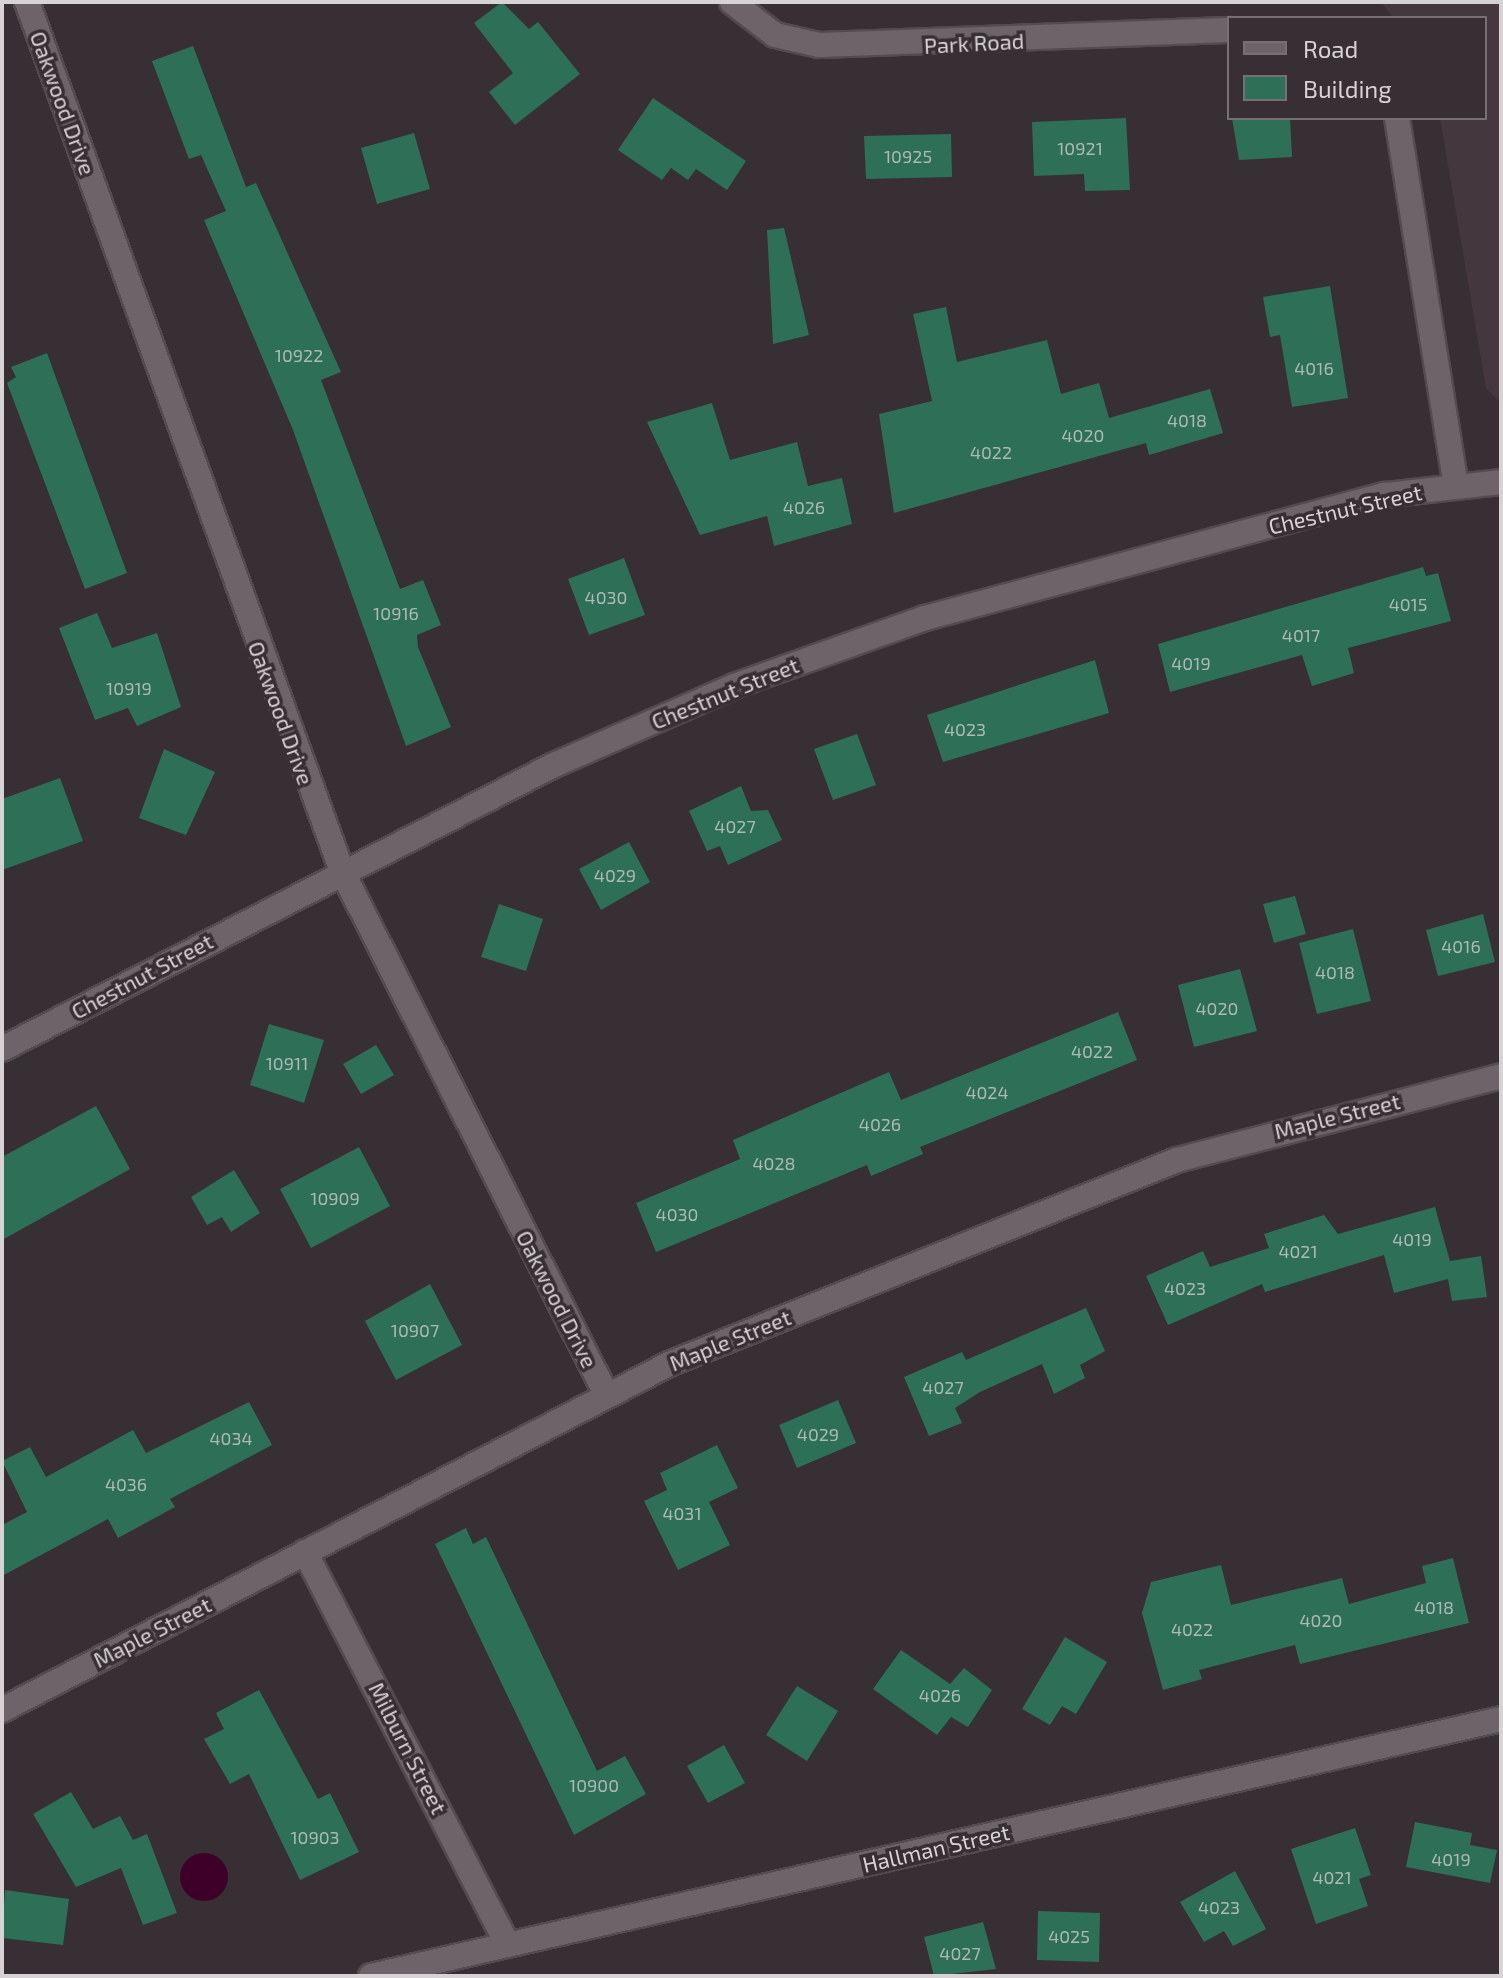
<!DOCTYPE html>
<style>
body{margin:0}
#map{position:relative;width:1503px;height:1978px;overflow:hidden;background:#372f33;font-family:"Exo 2",sans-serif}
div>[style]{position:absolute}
.built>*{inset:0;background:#45373e}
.water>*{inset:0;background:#3e0028}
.round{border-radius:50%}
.building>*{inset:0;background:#2e6f58}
.roads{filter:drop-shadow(2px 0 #524b4f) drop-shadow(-2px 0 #524b4f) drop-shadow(0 2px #524b4f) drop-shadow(0 -2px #524b4f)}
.street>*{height:24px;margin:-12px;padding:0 12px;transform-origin:12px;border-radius:12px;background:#6d6469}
span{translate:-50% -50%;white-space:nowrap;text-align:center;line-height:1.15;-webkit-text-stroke:7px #372f33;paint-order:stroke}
.number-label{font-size:18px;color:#adb9b5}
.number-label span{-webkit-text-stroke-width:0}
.street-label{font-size:22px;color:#d7d2d4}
.frame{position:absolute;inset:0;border:4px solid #d7d2d4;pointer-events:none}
.legend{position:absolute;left:1227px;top:16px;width:260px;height:104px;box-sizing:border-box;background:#372f33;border:2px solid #777073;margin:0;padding:10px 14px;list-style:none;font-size:24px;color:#d7d2d4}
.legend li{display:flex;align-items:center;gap:16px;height:40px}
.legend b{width:40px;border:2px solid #777073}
</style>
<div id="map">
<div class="built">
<div style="clip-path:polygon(1381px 2px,1501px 2px,1501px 403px,1486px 388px,1440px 118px,1485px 118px,1485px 18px,1393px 18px)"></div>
</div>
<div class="water">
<div class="round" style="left:180px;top:1853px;width:48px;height:48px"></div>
</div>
<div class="building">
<div style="clip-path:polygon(502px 2px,529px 29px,538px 22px,580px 74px,515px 125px,489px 92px,513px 73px,474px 23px)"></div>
<div style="clip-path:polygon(193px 46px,246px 187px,256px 183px,341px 372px,321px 380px,400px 589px,423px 580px,441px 625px,417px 635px,418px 647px,451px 727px,406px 746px,293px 430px,204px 220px,226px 211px,201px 155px,189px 159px,152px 61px)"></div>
<div style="clip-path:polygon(653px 98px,746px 161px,727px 190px,696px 169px,688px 180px,671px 168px,662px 180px,618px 150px)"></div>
<div style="clip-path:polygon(1126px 118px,1130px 190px,1085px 191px,1084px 174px,1034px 176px,1032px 122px)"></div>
<div style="clip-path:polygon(1232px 118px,1290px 118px,1292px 157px,1239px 160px)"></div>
<div style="clip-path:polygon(414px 133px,430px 189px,377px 204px,361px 148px)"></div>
<div style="clip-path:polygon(951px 134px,952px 177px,866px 179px,864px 136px)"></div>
<div style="clip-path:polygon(784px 228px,809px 335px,773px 344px,767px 230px)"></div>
<div style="clip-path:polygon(1330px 286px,1348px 398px,1292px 407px,1280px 335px,1270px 337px,1263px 297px)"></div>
<div style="clip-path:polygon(946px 307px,957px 362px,1047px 340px,1061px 394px,1099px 383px,1109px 418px,1210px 389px,1223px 433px,1149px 455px,1146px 443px,894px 513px,879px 414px,932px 401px,913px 314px)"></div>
<div style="clip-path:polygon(47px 353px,127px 573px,85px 589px,7px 383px,16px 377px,11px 367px)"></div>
<div style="clip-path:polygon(712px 403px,730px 460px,797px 442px,808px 486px,842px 478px,852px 524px,774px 546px,767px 516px,700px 535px,647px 422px)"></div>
<div style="clip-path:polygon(624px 558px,645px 615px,589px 635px,568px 579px)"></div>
<div style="clip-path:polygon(1423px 567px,1426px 576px,1438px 573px,1451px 621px,1348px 648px,1354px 673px,1312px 686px,1302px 655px,1170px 692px,1158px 644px)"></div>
<div style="clip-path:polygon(97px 613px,112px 648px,157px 633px,181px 707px,137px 726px,128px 708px,95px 720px,59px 628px)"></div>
<div style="clip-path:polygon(1095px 660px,1109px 713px,943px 762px,927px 715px)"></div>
<div style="clip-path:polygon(857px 734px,876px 785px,833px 800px,814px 749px)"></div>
<div style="clip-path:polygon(164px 749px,215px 772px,186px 835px,139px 818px)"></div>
<div style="clip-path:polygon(60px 778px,83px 841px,2px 870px,2px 799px)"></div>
<div style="clip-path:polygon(741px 786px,751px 811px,768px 810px,782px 840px,728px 865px,720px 846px,707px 851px,689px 811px)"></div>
<div style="clip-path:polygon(629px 842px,650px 882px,601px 910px,579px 869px)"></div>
<div style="clip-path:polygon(1295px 896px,1306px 934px,1274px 943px,1263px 904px)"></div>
<div style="clip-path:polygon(499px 904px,543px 919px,526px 971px,481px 957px)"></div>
<div style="clip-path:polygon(1483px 914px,1495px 962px,1438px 976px,1426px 930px)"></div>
<div style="clip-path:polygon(1353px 929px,1371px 1001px,1317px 1014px,1299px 943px)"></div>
<div style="clip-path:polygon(1240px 969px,1257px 1031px,1194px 1047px,1178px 985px)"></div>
<div style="clip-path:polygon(1118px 1012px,1137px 1060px,920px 1147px,923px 1154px,871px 1176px,867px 1165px,656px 1252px,636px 1203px,740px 1159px,733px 1140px,889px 1072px,901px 1100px)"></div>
<div style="clip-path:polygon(269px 1024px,324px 1040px,304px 1103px,250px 1085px)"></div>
<div style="clip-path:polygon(376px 1045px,394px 1075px,361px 1094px,343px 1064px)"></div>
<div style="clip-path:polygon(96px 1106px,130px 1169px,2px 1240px,2px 1157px)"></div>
<div style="clip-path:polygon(359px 1147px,390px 1206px,311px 1248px,280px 1189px)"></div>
<div style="clip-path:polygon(234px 1170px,260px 1213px,231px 1232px,222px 1217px,207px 1225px,191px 1197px)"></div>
<div style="clip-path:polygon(1435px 1207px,1450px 1261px,1481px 1256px,1487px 1297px,1452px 1301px,1448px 1279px,1394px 1293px,1384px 1255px,1265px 1292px,1262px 1284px,1168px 1325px,1146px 1276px,1203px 1251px,1210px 1267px,1269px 1248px,1264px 1234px,1324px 1215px,1338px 1234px)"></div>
<div style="clip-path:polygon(430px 1284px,462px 1345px,396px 1380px,365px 1321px)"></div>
<div style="clip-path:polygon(1086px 1308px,1105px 1351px,1080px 1365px,1085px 1378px,1054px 1394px,1042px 1364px,980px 1392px,955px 1408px,962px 1423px,929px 1436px,904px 1377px,962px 1352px,966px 1360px)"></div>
<div style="clip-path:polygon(838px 1400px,856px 1443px,797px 1468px,779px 1425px)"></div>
<div style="clip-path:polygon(249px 1402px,272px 1445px,170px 1499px,175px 1507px,118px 1538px,108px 1519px,2px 1576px,2px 1525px,27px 1512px,2px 1461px,30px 1447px,46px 1477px,133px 1430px,146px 1453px)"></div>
<div style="clip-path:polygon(717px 1445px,738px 1488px,709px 1502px,730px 1545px,678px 1570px,644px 1501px,667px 1490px,660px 1473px)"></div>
<div style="clip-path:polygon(466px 1528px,473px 1544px,486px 1537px,597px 1771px,625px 1756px,646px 1794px,574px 1835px,435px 1544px)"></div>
<div style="clip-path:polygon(1453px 1558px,1469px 1623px,1300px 1664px,1295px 1645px,1199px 1670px,1202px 1679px,1163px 1690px,1142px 1613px,1151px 1582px,1221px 1565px,1231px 1605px,1342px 1578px,1349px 1604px,1426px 1583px,1422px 1566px)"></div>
<div style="clip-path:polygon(1065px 1637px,1107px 1662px,1076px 1714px,1062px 1706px,1050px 1725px,1022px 1709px)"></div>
<div style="clip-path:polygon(901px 1650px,950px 1684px,964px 1668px,992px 1690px,968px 1727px,951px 1717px,937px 1735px,873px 1689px)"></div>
<div style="clip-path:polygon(797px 1686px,838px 1711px,807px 1761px,766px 1735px)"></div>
<div style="clip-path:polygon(259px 1690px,318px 1799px,330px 1793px,359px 1852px,300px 1880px,249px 1774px,230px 1784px,204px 1739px,224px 1729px,216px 1713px)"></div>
<div style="clip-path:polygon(724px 1745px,745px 1783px,708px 1803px,687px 1766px)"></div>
<div style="clip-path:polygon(71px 1792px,93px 1829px,120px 1816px,133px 1840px,147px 1834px,177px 1913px,143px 1925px,121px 1868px,76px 1887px,33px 1814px)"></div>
<div style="clip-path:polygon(1415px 1822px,1472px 1833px,1470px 1845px,1497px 1850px,1490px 1883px,1406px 1867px)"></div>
<div style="clip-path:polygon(1355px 1828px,1371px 1875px,1359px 1879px,1368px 1906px,1316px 1924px,1291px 1849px)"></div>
<div style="clip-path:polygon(1235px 1871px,1266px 1929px,1233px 1946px,1224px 1931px,1204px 1942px,1180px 1902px)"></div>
<div style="clip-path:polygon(5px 1890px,69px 1899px,63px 1945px,2px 1938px)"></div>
<div style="clip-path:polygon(1038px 1911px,1100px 1913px,1099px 1962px,1037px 1960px)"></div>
<div style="clip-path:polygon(983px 1922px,996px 1969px,934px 1976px,924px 1937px)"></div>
</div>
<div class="roads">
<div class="street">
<div style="left:27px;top:2px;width:924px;rotate:70.08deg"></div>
<div style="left:342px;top:871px;width:586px;rotate:63.22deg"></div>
<div style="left:732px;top:2px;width:54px;rotate:37.5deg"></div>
<div style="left:775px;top:35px;width:45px;rotate:12.8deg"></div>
<div style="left:819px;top:45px;width:410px;rotate:-2.1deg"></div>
<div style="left:1397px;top:118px;width:372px;rotate:80.9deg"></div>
<div style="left:2px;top:1049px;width:619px;rotate:-27.23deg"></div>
<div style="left:552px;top:766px;width:199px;rotate:-23.7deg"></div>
<div style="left:734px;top:686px;width:203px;rotate:-19.6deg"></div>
<div style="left:925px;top:618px;width:476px;rotate:-15deg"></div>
<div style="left:1385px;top:495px;width:117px;rotate:-6.4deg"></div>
<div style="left:305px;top:1552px;width:442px;rotate:62.7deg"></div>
<div style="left:2px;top:1710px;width:751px;rotate:-27.42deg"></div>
<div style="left:669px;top:1364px;width:547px;rotate:-21.88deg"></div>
<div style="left:1177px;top:1160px;width:335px;rotate:-14.5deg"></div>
<div style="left:371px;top:1976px;width:1159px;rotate:-12.81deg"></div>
</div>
</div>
<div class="number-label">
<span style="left:1080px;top:148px">10921</span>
<span style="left:908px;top:156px">10925</span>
<span style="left:299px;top:355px">10922</span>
<span style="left:1314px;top:368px">4016</span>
<span style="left:1187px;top:420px">4018</span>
<span style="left:1083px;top:435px">4020</span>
<span style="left:991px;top:452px">4022</span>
<span style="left:804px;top:507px">4026</span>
<span style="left:606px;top:597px">4030</span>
<span style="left:1408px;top:604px">4015</span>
<span style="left:396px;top:613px">10916</span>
<span style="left:1301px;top:635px">4017</span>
<span style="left:1191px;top:663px">4019</span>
<span style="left:129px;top:688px">10919</span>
<span style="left:965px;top:729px">4023</span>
<span style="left:735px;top:826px">4027</span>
<span style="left:615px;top:875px">4029</span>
<span style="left:1461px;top:946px">4016</span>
<span style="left:1335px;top:972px">4018</span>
<span style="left:1217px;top:1008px">4020</span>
<span style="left:1092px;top:1051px">4022</span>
<span style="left:287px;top:1063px">10911</span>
<span style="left:987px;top:1092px">4024</span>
<span style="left:880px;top:1124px">4026</span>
<span style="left:774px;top:1163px">4028</span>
<span style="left:335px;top:1198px">10909</span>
<span style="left:677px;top:1214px">4030</span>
<span style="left:1412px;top:1239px">4019</span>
<span style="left:1298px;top:1251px">4021</span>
<span style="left:1185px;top:1288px">4023</span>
<span style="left:415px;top:1330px">10907</span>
<span style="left:943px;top:1387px">4027</span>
<span style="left:818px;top:1434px">4029</span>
<span style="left:231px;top:1438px">4034</span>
<span style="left:126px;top:1484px">4036</span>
<span style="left:682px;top:1513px">4031</span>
<span style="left:1434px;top:1607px">4018</span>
<span style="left:1321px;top:1620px">4020</span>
<span style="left:1192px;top:1629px">4022</span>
<span style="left:940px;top:1695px">4026</span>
<span style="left:594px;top:1785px">10900</span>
<span style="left:315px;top:1837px">10903</span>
<span style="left:1451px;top:1859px">4019</span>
<span style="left:1332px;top:1877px">4021</span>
<span style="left:1219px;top:1907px">4023</span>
<span style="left:1069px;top:1936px">4025</span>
<span style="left:960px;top:1953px">4027</span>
</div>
<div class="street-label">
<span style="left:974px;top:43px;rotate:-3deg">Park Road</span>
<span style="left:63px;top:103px;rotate:70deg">Oakwood Drive</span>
<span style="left:1345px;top:509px;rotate:-13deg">Chestnut Street</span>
<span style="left:725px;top:693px;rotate:-22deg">Chestnut Street</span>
<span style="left:281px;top:713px;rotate:70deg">Oakwood Drive</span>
<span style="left:142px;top:976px;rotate:-28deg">Chestnut Street</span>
<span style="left:1337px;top:1116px;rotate:-14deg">Maple Street</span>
<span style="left:557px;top:1299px;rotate:63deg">Oakwood Drive</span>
<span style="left:730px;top:1340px;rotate:-22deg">Maple Street</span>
<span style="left:152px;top:1632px;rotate:-27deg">Maple Street</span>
<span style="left:408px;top:1748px;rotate:63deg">Milburn Street</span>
<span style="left:936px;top:1848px;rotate:-13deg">Hallman Street</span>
</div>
<div class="frame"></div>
<ul class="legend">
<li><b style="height:10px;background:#6d6469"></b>Road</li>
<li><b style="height:22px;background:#2e6f58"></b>Building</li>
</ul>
</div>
